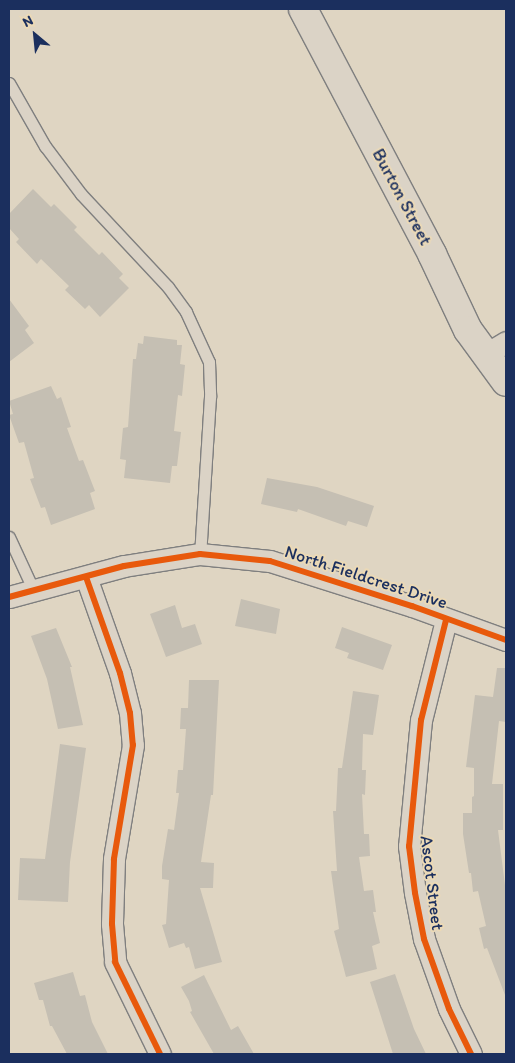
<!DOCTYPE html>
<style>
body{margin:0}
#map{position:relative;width:515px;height:1063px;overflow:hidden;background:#dfd5c2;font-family:Itim,sans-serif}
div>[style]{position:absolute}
.building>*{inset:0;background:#c5bfb3}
.roads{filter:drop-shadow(1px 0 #7f7f7f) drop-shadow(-1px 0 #7f7f7f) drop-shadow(0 1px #7f7f7f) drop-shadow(0 -1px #7f7f7f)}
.lane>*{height:11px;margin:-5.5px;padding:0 5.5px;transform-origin:5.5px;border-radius:5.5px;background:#dbd3c6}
.street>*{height:21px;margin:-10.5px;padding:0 10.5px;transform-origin:10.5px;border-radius:10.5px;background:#dbd3c6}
.secondary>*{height:28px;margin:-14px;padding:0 14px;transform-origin:14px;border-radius:14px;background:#dbd3c6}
.cycleway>*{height:6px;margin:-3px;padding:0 3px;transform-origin:3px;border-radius:3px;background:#e8590c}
span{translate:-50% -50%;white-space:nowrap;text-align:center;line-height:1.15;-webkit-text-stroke:4px #ebd9b6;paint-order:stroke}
.street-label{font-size:18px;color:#1b2f5e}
.frame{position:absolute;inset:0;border:10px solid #1b2f5e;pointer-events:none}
.north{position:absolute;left:10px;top:10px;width:50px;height:50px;-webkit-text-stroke:4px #ebd9b6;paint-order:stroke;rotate:332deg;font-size:14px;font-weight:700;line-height:20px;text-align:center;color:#1b2f5e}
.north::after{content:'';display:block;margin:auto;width:18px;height:22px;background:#1b2f5e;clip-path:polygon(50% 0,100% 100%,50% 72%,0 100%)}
</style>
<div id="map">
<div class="building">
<div style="clip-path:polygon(33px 189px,51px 207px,54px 204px,77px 227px,74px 230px,99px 255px,102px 252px,123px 274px,119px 278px,129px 288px,100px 317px,89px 305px,85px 309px,65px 290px,69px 286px,41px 259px,37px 264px,16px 242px,19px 239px,9px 228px,9px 214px)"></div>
<div style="clip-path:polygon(9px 299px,29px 326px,25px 330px,34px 343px,9px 362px)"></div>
<div style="clip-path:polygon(144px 336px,177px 340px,177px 345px,182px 345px,180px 364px,185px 365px,182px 396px,178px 395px,174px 431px,181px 432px,177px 466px,172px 466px,170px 483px,124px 478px,126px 460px,120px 459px,123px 428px,128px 427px,133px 359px,136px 359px,138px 343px,143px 344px)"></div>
<div style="clip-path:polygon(51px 386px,57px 399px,61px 397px,71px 427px,67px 428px,79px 461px,83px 460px,95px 491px,90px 493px,95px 509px,51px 525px,45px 507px,41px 508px,30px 479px,34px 478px,24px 442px,19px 443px,9px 415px,13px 414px,9px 401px)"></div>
<div style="clip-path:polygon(267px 478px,317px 487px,374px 506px,367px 527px,348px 521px,346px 526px,298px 509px,297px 512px,261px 504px)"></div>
<div style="clip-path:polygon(241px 599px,280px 609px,276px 634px,235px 626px)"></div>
<div style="clip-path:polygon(175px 605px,182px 628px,195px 624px,202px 644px,166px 657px,150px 614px)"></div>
<div style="clip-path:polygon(342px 627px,392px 645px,383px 670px,347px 658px,349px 653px,335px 648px)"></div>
<div style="clip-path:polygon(56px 628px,72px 667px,70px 667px,83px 725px,58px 729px,47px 679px,31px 636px)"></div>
<div style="clip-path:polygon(497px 668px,506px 668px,506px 722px,499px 721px,492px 784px,503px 784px,503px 830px,498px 830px,506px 893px,505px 995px,487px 948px,484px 949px,479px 928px,486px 926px,478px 891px,473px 892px,471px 873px,469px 873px,463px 834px,463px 813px,472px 813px,472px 797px,474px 796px,474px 768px,466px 767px,475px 695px,493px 697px)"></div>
<div style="clip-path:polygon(189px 680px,219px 680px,213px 795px,211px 795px,201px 862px,214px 863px,213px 888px,200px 888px,222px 962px,195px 969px,189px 947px,186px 948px,184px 943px,169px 948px,162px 925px,166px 924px,169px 880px,162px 879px,162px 866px,168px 829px,174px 830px,179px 793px,176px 793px,178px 770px,183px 770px,186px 729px,180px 729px,181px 708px,188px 708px)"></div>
<div style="clip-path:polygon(353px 691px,379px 695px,373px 735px,363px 734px,362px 770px,366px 770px,365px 795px,362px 794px,364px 834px,369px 834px,370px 856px,359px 857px,364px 891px,373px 890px,376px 912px,373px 912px,380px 943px,372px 946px,377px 969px,346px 977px,334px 931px,339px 929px,331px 871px,337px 871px,333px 811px,336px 811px,338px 768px,342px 768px)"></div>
<div style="clip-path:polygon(60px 744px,86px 748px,70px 862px,68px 902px,18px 900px,20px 858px,45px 859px)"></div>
<div style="clip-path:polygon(73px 972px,80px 996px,85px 995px,92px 1022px,108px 1054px,67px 1054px,52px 1026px,50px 1026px,43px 1000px,39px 1000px,34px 983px)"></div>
<div style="clip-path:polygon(395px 974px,414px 1029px,426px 1054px,393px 1054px,370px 982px)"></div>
<div style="clip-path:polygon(204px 975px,231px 1030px,238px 1026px,254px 1054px,214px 1054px,190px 1012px,192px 1011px,189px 1001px,181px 987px)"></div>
</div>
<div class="roads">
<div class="lane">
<div style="left:9px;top:83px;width:73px;rotate:60.3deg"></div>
<div style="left:45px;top:146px;width:60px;rotate:53.1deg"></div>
<div style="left:81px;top:194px;width:127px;rotate:46.9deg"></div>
<div style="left:168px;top:287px;width:31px;rotate:54deg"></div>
<div style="left:186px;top:312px;width:55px;rotate:65.3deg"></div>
<div style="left:209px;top:362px;width:35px;rotate:88deg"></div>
<div style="left:210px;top:397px;width:157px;rotate:93.6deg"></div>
<div style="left:9px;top:537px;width:57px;rotate:65.2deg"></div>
</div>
<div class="street">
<div style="left:486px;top:354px;width:23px;rotate:-31deg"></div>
<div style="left:86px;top:577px;width:102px;rotate:70.5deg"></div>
<div style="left:120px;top:673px;width:41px;rotate:76deg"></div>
<div style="left:130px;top:713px;width:32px;rotate:85deg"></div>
<div style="left:133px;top:745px;width:116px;rotate:99.5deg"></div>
<div style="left:114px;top:859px;width:65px;rotate:91.8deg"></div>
<div style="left:112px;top:924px;width:38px;rotate:85deg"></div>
<div style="left:115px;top:962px;width:102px;rotate:63.9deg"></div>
<div style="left:9px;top:597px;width:119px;rotate:-15.1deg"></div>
<div style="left:124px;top:566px;width:77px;rotate:-9deg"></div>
<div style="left:200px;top:554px;width:70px;rotate:5.7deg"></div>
<div style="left:270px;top:561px;width:149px;rotate:17.6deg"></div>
<div style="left:412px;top:606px;width:100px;rotate:19.9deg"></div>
<div style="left:446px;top:620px;width:103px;rotate:104deg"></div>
<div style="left:421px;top:720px;width:127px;rotate:95.4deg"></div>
<div style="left:409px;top:846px;width:47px;rotate:82.7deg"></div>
<div style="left:415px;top:893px;width:47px;rotate:78.9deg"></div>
<div style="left:424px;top:939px;width:74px;rotate:70.3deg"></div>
<div style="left:449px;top:1009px;width:50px;rotate:63.9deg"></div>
</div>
<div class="secondary">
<div style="left:303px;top:9px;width:277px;rotate:62.2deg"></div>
<div style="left:432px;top:254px;width:84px;rotate:64.7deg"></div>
<div style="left:468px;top:330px;width:64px;rotate:53.8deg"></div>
</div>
</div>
<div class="cycleway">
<div style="left:86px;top:577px;width:102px;rotate:70.5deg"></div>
<div style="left:120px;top:673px;width:41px;rotate:76deg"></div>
<div style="left:130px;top:713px;width:32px;rotate:85deg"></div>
<div style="left:133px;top:745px;width:116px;rotate:99.5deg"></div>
<div style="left:114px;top:859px;width:65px;rotate:91.8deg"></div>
<div style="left:112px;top:924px;width:38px;rotate:85deg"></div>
<div style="left:115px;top:962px;width:102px;rotate:63.9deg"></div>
<div style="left:9px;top:597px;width:119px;rotate:-15.1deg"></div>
<div style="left:124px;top:566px;width:77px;rotate:-9deg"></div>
<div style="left:200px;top:554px;width:70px;rotate:5.7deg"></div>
<div style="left:270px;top:561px;width:149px;rotate:17.6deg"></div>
<div style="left:412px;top:606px;width:100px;rotate:19.9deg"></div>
<div style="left:446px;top:620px;width:103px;rotate:104deg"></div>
<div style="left:421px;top:720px;width:127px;rotate:95.4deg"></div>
<div style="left:409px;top:846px;width:47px;rotate:82.7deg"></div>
<div style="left:415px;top:893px;width:47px;rotate:78.9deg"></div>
<div style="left:424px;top:939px;width:74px;rotate:70.3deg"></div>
<div style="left:449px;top:1009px;width:50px;rotate:63.9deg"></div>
</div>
<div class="street-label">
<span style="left:402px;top:197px;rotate:62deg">Burton Street</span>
<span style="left:366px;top:577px;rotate:18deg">North Fieldcrest Drive</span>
<span style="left:432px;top:883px;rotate:83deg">Ascot Street</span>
</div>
<div class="frame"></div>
<div class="north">N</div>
</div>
